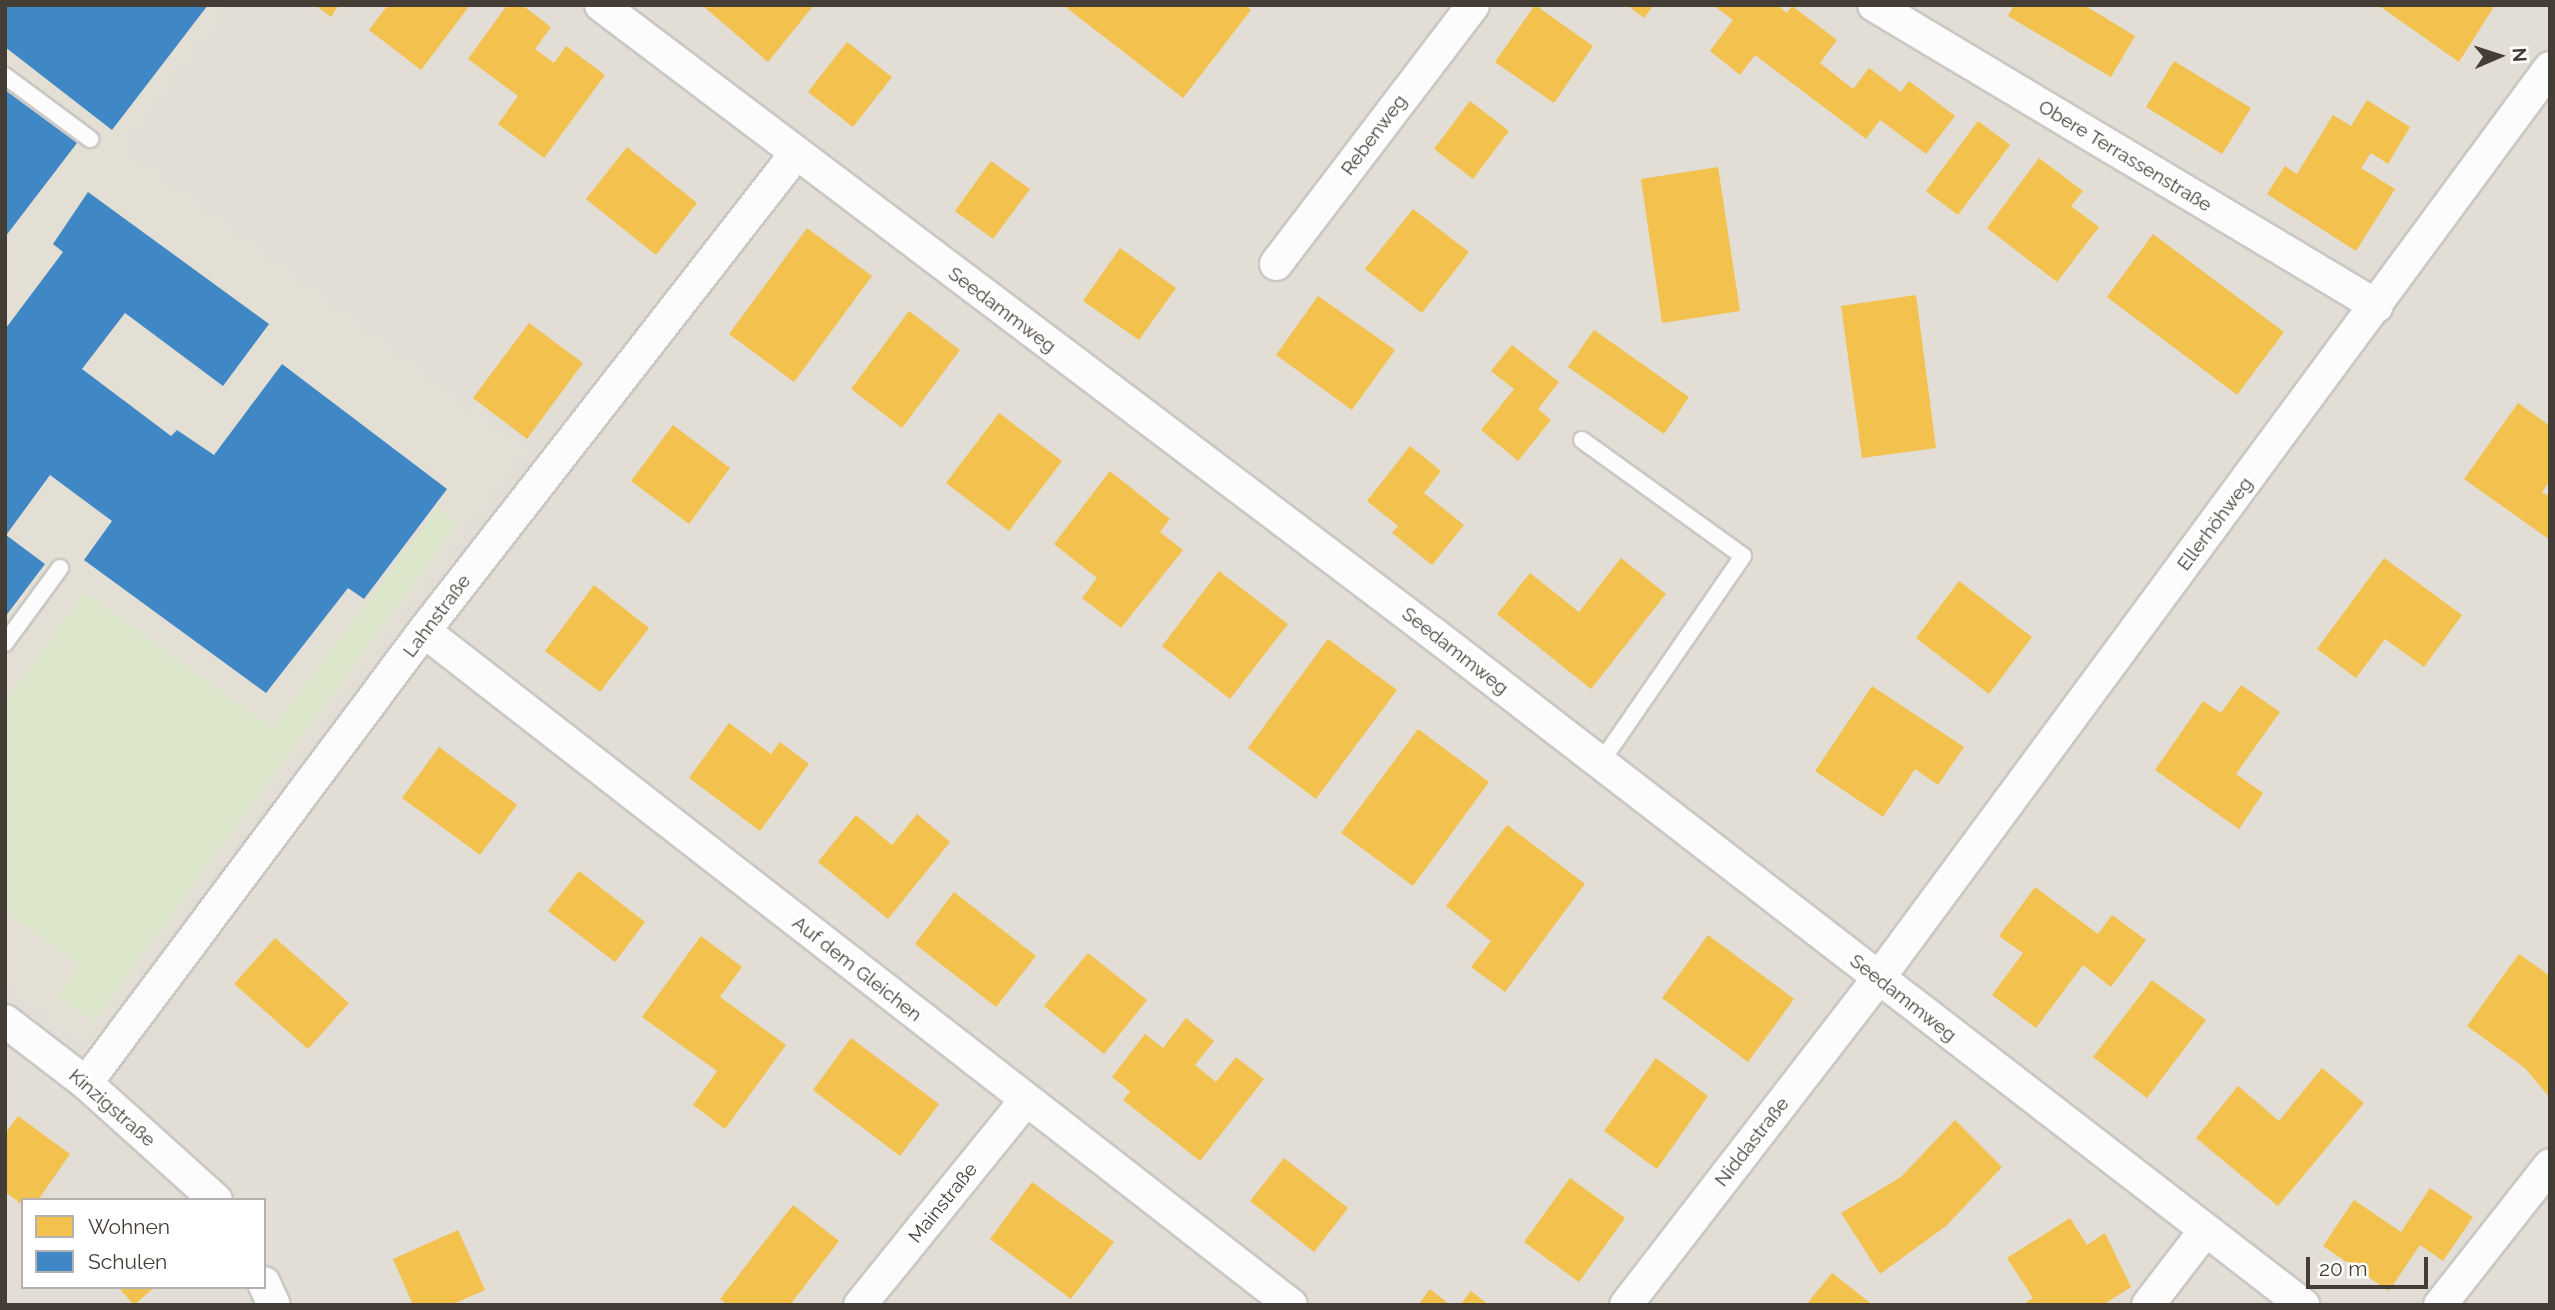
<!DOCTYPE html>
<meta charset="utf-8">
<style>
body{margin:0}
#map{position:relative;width:2555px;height:1310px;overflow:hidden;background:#eeece8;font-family:Raleway,sans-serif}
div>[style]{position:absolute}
.residential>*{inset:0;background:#e2ded6}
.education>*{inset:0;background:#e4dfd4}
.green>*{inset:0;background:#dce6ca}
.homes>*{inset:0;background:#f2c14e}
.schools>*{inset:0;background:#3f88c5}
.roads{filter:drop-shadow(2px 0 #cbc8c4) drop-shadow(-2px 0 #cbc8c4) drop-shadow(0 2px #cbc8c4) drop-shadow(0 -2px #cbc8c4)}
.service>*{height:16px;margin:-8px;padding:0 8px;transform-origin:8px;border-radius:8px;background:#fcfcfc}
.minor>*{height:32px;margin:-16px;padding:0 16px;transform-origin:16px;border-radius:16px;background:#fcfcfc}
span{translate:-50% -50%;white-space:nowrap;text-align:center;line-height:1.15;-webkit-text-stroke:7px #fff;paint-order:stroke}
.street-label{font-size:19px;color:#433d35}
.frame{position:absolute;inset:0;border:7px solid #433d35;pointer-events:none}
.legend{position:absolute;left:21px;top:1198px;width:245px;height:91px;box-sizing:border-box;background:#fff;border:2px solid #b4b1ae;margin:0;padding:9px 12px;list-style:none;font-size:21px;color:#433d35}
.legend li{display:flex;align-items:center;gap:14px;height:35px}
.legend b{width:35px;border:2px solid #b4b1ae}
.north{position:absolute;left:2464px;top:21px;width:70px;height:70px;-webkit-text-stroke:5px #fff;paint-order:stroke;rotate:87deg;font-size:19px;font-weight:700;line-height:28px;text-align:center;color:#433d35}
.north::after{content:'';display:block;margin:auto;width:24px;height:32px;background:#433d35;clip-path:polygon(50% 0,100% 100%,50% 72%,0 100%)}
.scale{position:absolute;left:2306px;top:1257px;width:122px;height:32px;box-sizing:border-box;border:4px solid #433d35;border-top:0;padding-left:9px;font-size:21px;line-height:24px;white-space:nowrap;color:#433d35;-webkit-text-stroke:5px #fff;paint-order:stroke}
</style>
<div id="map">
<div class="residential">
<div style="clip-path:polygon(evenodd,5px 5px,2550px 5px,2550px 1305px,5px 1305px,5px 5px,23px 1200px,264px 1200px,264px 1287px,23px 1287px,23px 1200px)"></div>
</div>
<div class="education">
<div style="clip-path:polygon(5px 5px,225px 5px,120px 148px,522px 451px,89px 1047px,5px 983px)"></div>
</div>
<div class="green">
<div style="clip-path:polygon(438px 508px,458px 523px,94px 1021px,58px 997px,80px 966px,5px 911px,5px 702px,85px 592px,273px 728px)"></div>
</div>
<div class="homes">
<div style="clip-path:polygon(315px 5px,339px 5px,331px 17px)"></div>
<div style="clip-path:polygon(388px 5px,470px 5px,421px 70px,369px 30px)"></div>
<div style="clip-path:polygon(507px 5px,522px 5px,551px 27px,535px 49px,554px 63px,566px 46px,605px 75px,544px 158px,498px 124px,518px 96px,468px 59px)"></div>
<div style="clip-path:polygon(702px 5px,814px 5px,768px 62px)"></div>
<div style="clip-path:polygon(1063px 5px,1245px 5px,1251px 10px,1183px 98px)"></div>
<div style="clip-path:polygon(1535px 5px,1593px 46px,1554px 103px,1495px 62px)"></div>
<div style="clip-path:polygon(1627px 5px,1654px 5px,1644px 18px)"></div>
<div style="clip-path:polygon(1713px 5px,1777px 5px,1787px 13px,1792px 6px,1837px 40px,1820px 63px,1853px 89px,1869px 68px,1901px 92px,1909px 81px,1955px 116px,1926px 154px,1880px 120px,1866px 139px,1755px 55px,1740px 75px,1710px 51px,1733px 20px)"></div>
<div style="clip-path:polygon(2014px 5px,2084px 5px,2135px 36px,2111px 77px,2008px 16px)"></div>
<div style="clip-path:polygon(2378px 5px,2495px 5px,2459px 62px)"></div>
<div style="clip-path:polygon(847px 42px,892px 77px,853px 127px,808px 92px)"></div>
<div style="clip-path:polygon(2174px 61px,2251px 108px,2222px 154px,2146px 107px)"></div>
<div style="clip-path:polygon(2367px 100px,2410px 127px,2388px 164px,2371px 153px,2361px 168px,2395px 189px,2356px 251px,2267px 194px,2285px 166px,2297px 174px,2333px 115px,2351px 126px)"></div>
<div style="clip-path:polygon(1470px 101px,1509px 131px,1473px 179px,1434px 149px)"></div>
<div style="clip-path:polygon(1978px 121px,2010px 145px,1958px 215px,1926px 191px)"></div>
<div style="clip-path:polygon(627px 147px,697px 203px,656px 255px,586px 199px)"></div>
<div style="clip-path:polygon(2039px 158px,2083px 191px,2071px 206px,2099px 227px,2057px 282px,1987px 228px)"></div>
<div style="clip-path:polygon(991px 161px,1030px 189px,993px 239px,955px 211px)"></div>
<div style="clip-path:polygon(1718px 167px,1740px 311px,1662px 323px,1641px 179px)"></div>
<div style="clip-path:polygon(1413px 209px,1469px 252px,1422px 313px,1365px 269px)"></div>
<div style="clip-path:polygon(807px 228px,872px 276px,794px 382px,729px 334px)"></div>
<div style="clip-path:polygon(2153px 234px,2284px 332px,2237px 395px,2107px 297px)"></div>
<div style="clip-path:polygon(1120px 248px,1176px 288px,1139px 340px,1083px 301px)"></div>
<div style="clip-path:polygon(1916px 295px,1936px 448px,1862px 458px,1841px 306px)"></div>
<div style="clip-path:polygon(1318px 296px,1395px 350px,1352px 410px,1276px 355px)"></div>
<div style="clip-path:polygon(909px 311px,960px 350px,902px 428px,851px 389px)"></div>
<div style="clip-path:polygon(529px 323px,583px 363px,527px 439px,473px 398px)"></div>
<div style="clip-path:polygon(1594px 330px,1689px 397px,1664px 434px,1568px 367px)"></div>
<div style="clip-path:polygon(1512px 345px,1559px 382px,1538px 409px,1551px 420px,1518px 461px,1481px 430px,1514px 389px,1491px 371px)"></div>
<div style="clip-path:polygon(2518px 403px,2550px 426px,2550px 481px,2542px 492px,2550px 497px,2550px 540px,2464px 479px)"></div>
<div style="clip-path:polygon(999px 413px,1062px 461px,1009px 531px,946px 483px)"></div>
<div style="clip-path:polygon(673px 425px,730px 468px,689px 524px,631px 481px)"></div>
<div style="clip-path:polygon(1410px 446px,1441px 471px,1424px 493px,1464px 525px,1432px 565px,1392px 533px,1398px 526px,1367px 501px)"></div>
<div style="clip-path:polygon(1110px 471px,1170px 519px,1160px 532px,1183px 550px,1121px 628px,1082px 598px,1097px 578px,1054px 544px)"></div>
<div style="clip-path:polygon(1621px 558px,1666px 594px,1591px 689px,1497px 614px,1530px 573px,1579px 612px)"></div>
<div style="clip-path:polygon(2384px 558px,2462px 615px,2424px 667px,2385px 639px,2356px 678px,2317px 649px)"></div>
<div style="clip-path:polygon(1219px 571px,1288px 624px,1230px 699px,1162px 646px)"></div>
<div style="clip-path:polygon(1959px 581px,2032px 637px,1989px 694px,1916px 638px)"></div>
<div style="clip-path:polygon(594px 585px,649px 628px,600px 692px,545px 651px)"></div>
<div style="clip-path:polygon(1328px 639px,1397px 690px,1316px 799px,1248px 748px)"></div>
<div style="clip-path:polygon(2241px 685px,2280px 712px,2236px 774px,2263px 793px,2239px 829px,2155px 770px,2203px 701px,2221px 713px)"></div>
<div style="clip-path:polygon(1872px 686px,1964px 747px,1938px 785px,1915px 769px,1883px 817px,1815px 771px)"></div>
<div style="clip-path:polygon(729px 723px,771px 754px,780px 742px,809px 764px,760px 831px,689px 778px)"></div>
<div style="clip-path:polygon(1418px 729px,1489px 782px,1413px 886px,1341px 833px)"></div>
<div style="clip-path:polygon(439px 747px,517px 805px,480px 855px,402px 798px)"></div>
<div style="clip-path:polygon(917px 814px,950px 842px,888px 919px,818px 862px,856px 815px,892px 845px)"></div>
<div style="clip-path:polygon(1507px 825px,1585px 884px,1505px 992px,1471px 967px,1491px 941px,1446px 906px)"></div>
<div style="clip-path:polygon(579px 871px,645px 922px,615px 962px,548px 911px)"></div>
<div style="clip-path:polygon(2035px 887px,2098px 934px,2112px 915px,2146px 940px,2111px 987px,2083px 965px,2036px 1028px,1992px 995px,2023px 953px,1999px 936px)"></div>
<div style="clip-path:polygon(954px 892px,1036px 956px,996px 1007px,915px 944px)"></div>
<div style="clip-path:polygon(1708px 935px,1794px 999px,1748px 1062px,1662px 998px)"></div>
<div style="clip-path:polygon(701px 936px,742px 967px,720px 997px,786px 1045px,725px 1129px,693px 1105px,717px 1071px,642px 1017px)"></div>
<div style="clip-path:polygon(275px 938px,349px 1003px,308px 1049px,234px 984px)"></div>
<div style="clip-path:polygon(1088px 953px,1147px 1000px,1104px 1054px,1044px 1006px)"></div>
<div style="clip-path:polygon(2519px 954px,2550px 976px,2550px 1098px,2525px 1068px,2467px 1026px)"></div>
<div style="clip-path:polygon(2152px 980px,2206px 1020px,2147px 1098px,2093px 1057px)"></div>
<div style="clip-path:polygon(1186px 1018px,1214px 1041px,1195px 1065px,1216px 1082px,1236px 1057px,1264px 1079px,1200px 1161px,1123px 1100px,1130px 1091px,1112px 1077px,1145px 1034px,1163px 1048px)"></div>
<div style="clip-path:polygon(851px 1038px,939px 1104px,900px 1156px,813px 1090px)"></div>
<div style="clip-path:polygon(1656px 1058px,1708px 1096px,1657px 1169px,1604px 1131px)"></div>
<div style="clip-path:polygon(2322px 1068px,2364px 1103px,2278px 1206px,2196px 1138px,2238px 1086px,2279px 1121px)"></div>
<div style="clip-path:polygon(18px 1116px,70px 1154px,38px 1200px,23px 1205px,5px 1192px,5px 1134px)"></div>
<div style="clip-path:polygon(1955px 1120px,2002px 1167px,1946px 1226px,1880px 1274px,1841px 1213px,1901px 1177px)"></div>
<div style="clip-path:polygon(1284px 1158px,1348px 1208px,1314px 1252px,1250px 1201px)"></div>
<div style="clip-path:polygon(1570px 1178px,1625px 1218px,1579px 1282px,1524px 1242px)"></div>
<div style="clip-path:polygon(1032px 1182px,1114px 1242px,1071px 1299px,990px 1239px)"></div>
<div style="clip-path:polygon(2430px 1188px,2473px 1217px,2443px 1261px,2420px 1245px,2389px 1291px,2323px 1246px,2354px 1200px,2401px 1232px)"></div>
<div style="clip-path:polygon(793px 1205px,839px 1241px,790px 1305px,727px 1305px,720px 1299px)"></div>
<div style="clip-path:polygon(2070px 1218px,2087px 1245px,2105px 1233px,2131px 1287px,2103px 1305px,2022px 1305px,2033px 1298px,2007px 1258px)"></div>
<div style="clip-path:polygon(458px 1230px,485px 1290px,451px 1305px,413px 1305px,393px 1259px)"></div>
<div style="clip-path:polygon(1832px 1273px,1873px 1305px,1806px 1305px)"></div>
<div style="clip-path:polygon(118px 1287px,155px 1287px,134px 1305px)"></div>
<div style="clip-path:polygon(1430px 1289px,1450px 1305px,1418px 1305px)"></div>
<div style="clip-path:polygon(1471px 1291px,1489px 1305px,1460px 1305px)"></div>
</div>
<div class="schools">
<div style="clip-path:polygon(5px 5px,208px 5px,112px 130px,5px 47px)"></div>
<div style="clip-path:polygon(5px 90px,77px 143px,5px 237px)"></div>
<div style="clip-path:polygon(88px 192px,269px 324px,223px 386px,125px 313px,82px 369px,171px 436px,177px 430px,214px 455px,282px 364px,447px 489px,364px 599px,348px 588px,266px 693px,84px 560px,112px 521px,50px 475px,6px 535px,45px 564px,5px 617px,6px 328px,63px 252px,53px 244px)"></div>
</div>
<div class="roads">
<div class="service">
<div style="left:5px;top:76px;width:106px;rotate:36.5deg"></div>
<div style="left:1582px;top:440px;width:198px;rotate:35.8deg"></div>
<div style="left:1743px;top:556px;width:252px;rotate:124.6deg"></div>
<div style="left:5px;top:643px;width:93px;rotate:-53.7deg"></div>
</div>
<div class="minor">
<div style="left:601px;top:5px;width:1045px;rotate:37.07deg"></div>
<div style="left:1435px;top:635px;width:1097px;rotate:37.66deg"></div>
<div style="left:1874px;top:5px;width:586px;rotate:30.9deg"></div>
<div style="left:1276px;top:264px;width:325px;rotate:-52.7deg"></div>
<div style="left:424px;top:631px;width:1098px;rotate:37.86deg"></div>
<div style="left:5px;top:1021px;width:102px;rotate:37.4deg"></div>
<div style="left:86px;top:1083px;width:175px;rotate:42deg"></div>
<div style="left:86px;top:1083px;width:564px;rotate:-53.21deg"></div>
<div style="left:424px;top:631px;width:604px;rotate:-52.07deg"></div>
<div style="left:264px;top:1283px;width:24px;rotate:66deg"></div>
<div style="left:860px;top:1305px;width:264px;rotate:-51deg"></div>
<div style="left:1626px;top:1305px;width:412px;rotate:-52.3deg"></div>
<div style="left:1878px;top:979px;width:1132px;rotate:-53.59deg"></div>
<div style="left:2148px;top:1305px;width:92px;rotate:-52.5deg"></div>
<div style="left:2440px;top:1305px;width:178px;rotate:-51.8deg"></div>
</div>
</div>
<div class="street-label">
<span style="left:1374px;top:135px;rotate:-53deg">Rebenweg</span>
<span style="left:2125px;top:156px;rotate:31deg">Obere Terrassenstraße</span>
<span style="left:1002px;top:310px;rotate:37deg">Seedammweg</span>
<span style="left:2215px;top:524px;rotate:-53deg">Ellerhöhweg</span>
<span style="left:437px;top:616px;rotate:-53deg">Lahnstraße</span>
<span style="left:1455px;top:651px;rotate:38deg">Seedammweg</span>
<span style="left:857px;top:969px;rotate:38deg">Auf dem Gleichen</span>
<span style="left:1903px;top:998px;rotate:38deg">Seedammweg</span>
<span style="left:112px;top:1108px;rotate:41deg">Kinzigstraße</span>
<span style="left:1752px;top:1142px;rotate:-52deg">Niddastraße</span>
<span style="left:943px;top:1203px;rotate:-51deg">Mainstraße</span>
</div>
<div class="frame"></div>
<ul class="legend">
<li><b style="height:19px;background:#f2c14e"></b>Wohnen</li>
<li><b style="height:19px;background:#3f88c5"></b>Schulen</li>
</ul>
<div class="north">N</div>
<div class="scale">20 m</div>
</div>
